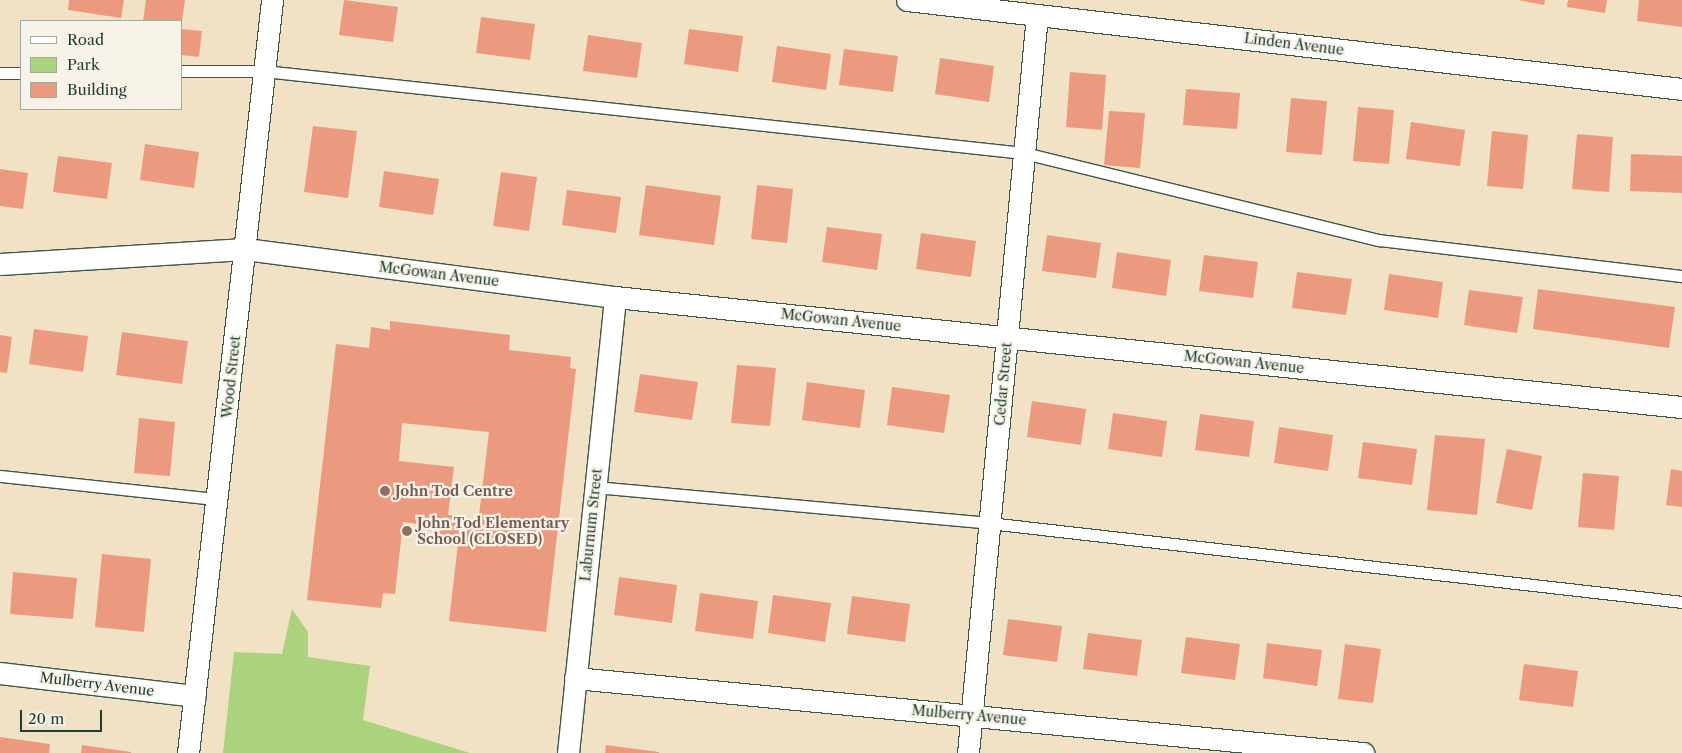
<!DOCTYPE html>
<style>
body{margin:0}
#map{position:relative;width:1682px;height:753px;overflow:hidden;background:#f1e2c5;font-family:"Libre Caslon Text",serif}
div>[style]{position:absolute}
.green>*{inset:0;background:#abd37e}
.building>*{inset:0;background:#ec9a7f}
.roads{filter:drop-shadow(1px 0 #3e564a) drop-shadow(-1px 0 #3e564a) drop-shadow(0 1px #3e564a) drop-shadow(0 -1px #3e564a)}
.lane>*{height:11px;margin:-5.5px;padding:0 5.5px;transform-origin:5.5px;border-radius:5.5px;background:#fff}
.street>*{height:21px;margin:-10.5px;padding:0 10.5px;transform-origin:10.5px;border-radius:10.5px;background:#fff}
.dots>*{width:14px;height:14px;translate:-50% -50%;box-sizing:border-box;border:2px solid #f7f3e8;border-radius:50%}
span{translate:-50% -50%;white-space:nowrap;text-align:center;line-height:1.15;-webkit-text-stroke:4.5px #f7f3e8;paint-order:stroke}
.street-label{font-size:14px;color:#1f3d34}
.education-label{font-size:14px;color:#785e54;font-weight:700}
.left{translate:0 -50%;text-align:left}
.legend{position:absolute;left:20px;top:20px;width:162px;height:90px;box-sizing:border-box;background:#f7f3e8;border:1px solid #a1aaa0;margin:0;padding:6px 9px;list-style:none;font-size:15px;color:#1f3d34}
.legend li{display:flex;align-items:center;gap:10px;height:25px}
.legend b{width:25px;border:1px solid #a1aaa0}
.scale{position:absolute;left:20px;top:710px;width:82px;height:22px;box-sizing:border-box;border:2px solid #1f3d34;border-top:0;padding-left:6px;font-size:15px;line-height:18px;white-space:nowrap;color:#1f3d34;-webkit-text-stroke:4px #f7f3e8;paint-order:stroke}
</style>
<div id="map">
<div class="green">
<div style="clip-path:polygon(292px 609px,308px 632px,308px 657px,370px 666px,363px 720px,470px 753px,223px 753px,234px 652px,282px 654px)"></div>
</div>
<div class="building">
<div style="clip-path:polygon(69px 0,124px 0,121px 18px,68px 10px)"></div>
<div style="clip-path:polygon(146px 0,185px 0,182px 21px,143px 21px)"></div>
<div style="clip-path:polygon(344px 0,398px 7px,393px 42px,339px 35px)"></div>
<div style="clip-path:polygon(1518px 0,1545px 0,1544px 5px)"></div>
<div style="clip-path:polygon(1568px 0,1607px 0,1605px 13px,1567px 7px)"></div>
<div style="clip-path:polygon(1639px 0,1682px 0,1682px 27px,1637px 21px)"></div>
<div style="clip-path:polygon(481px 17px,535px 24px,530px 60px,476px 53px)"></div>
<div style="clip-path:polygon(181px 29px,202px 31px,199px 57px,181px 55px)"></div>
<div style="clip-path:polygon(689px 29px,743px 36px,738px 72px,684px 64px)"></div>
<div style="clip-path:polygon(588px 35px,642px 43px,637px 78px,583px 71px)"></div>
<div style="clip-path:polygon(777px 46px,831px 54px,826px 90px,772px 82px)"></div>
<div style="clip-path:polygon(844px 49px,898px 56px,893px 92px,839px 85px)"></div>
<div style="clip-path:polygon(940px 58px,994px 66px,989px 102px,935px 94px)"></div>
<div style="clip-path:polygon(1070px 72px,1106px 75px,1102px 130px,1066px 127px)"></div>
<div style="clip-path:polygon(1186px 89px,1240px 93px,1237px 129px,1183px 125px)"></div>
<div style="clip-path:polygon(1291px 98px,1327px 101px,1322px 155px,1286px 152px)"></div>
<div style="clip-path:polygon(1358px 107px,1394px 110px,1389px 164px,1353px 161px)"></div>
<div style="clip-path:polygon(1109px 111px,1145px 113px,1140px 168px,1104px 165px)"></div>
<div style="clip-path:polygon(1411px 122px,1465px 130px,1460px 166px,1406px 159px)"></div>
<div style="clip-path:polygon(313px 126px,357px 131px,348px 198px,304px 192px)"></div>
<div style="clip-path:polygon(1492px 131px,1528px 135px,1523px 189px,1487px 186px)"></div>
<div style="clip-path:polygon(1577px 134px,1613px 137px,1609px 192px,1572px 189px)"></div>
<div style="clip-path:polygon(145px 144px,199px 152px,194px 188px,140px 180px)"></div>
<div style="clip-path:polygon(1631px 154px,1682px 156px,1682px 193px,1630px 191px)"></div>
<div style="clip-path:polygon(58px 156px,112px 163px,107px 199px,53px 192px)"></div>
<div style="clip-path:polygon(0 169px,28px 173px,23px 209px,0 206px)"></div>
<div style="clip-path:polygon(384px 171px,439px 179px,433px 215px,379px 207px)"></div>
<div style="clip-path:polygon(501px 172px,537px 177px,529px 231px,493px 226px)"></div>
<div style="clip-path:polygon(646px 185px,721px 196px,714px 245px,639px 235px)"></div>
<div style="clip-path:polygon(757px 185px,793px 189px,787px 243px,751px 239px)"></div>
<div style="clip-path:polygon(567px 190px,621px 197px,616px 233px,562px 225px)"></div>
<div style="clip-path:polygon(827px 227px,882px 234px,877px 270px,822px 262px)"></div>
<div style="clip-path:polygon(921px 233px,976px 241px,971px 277px,916px 269px)"></div>
<div style="clip-path:polygon(1047px 235px,1101px 243px,1096px 278px,1042px 271px)"></div>
<div style="clip-path:polygon(1117px 252px,1171px 260px,1166px 296px,1112px 288px)"></div>
<div style="clip-path:polygon(1204px 255px,1258px 262px,1253px 298px,1199px 291px)"></div>
<div style="clip-path:polygon(1297px 272px,1352px 279px,1346px 315px,1292px 308px)"></div>
<div style="clip-path:polygon(1389px 274px,1443px 282px,1438px 318px,1384px 310px)"></div>
<div style="clip-path:polygon(1538px 289px,1675px 307px,1669px 348px,1533px 329px)"></div>
<div style="clip-path:polygon(1469px 290px,1523px 297px,1517px 333px,1464px 325px)"></div>
<div style="clip-path:polygon(evenodd,390px 321px,510px 335px,509px 350px,571px 357px,570px 368px,576px 369px,546px 632px,449px 621px,459px 535px,433px 536px,433px 531px,418px 529px,418px 524px,403px 522px,395px 594px,383px 593px,381px 608px,307px 600px,336px 344px,369px 348px,371px 327px,390px 330px,390px 321px,402px 423px,489px 432px,478px 524px,455px 521px,456px 516px,448px 515px,454px 467px,399px 461px,402px 423px)"></div>
<div style="clip-path:polygon(34px 329px,88px 336px,83px 372px,29px 364px)"></div>
<div style="clip-path:polygon(122px 332px,188px 341px,182px 384px,116px 375px)"></div>
<div style="clip-path:polygon(0 335px,12px 337px,7px 373px,0 372px)"></div>
<div style="clip-path:polygon(737px 365px,776px 368px,770px 426px,731px 423px)"></div>
<div style="clip-path:polygon(640px 374px,698px 382px,692px 420px,634px 412px)"></div>
<div style="clip-path:polygon(807px 382px,865px 390px,860px 428px,802px 420px)"></div>
<div style="clip-path:polygon(892px 387px,950px 395px,944px 433px,887px 425px)"></div>
<div style="clip-path:polygon(1032px 401px,1086px 409px,1081px 445px,1027px 437px)"></div>
<div style="clip-path:polygon(1113px 413px,1167px 421px,1162px 457px,1108px 449px)"></div>
<div style="clip-path:polygon(1200px 414px,1254px 421px,1249px 457px,1195px 450px)"></div>
<div style="clip-path:polygon(139px 418px,175px 422px,170px 476px,134px 473px)"></div>
<div style="clip-path:polygon(1279px 427px,1333px 435px,1328px 471px,1274px 463px)"></div>
<div style="clip-path:polygon(1435px 435px,1485px 439px,1477px 515px,1427px 510px)"></div>
<div style="clip-path:polygon(1363px 442px,1417px 449px,1412px 485px,1358px 478px)"></div>
<div style="clip-path:polygon(1507px 449px,1542px 456px,1532px 510px,1496px 503px)"></div>
<div style="clip-path:polygon(1671px 469px,1682px 471px,1682px 507px,1666px 505px)"></div>
<div style="clip-path:polygon(1583px 473px,1619px 476px,1614px 530px,1578px 527px)"></div>
<div style="clip-path:polygon(102px 554px,151px 559px,144px 632px,95px 627px)"></div>
<div style="clip-path:polygon(13px 572px,77px 578px,73px 619px,10px 614px)"></div>
<div style="clip-path:polygon(619px 577px,677px 585px,672px 623px,614px 615px)"></div>
<div style="clip-path:polygon(700px 593px,758px 601px,753px 639px,695px 631px)"></div>
<div style="clip-path:polygon(773px 595px,831px 603px,825px 642px,768px 633px)"></div>
<div style="clip-path:polygon(852px 596px,910px 604px,905px 642px,847px 634px)"></div>
<div style="clip-path:polygon(1008px 619px,1062px 626px,1057px 662px,1003px 655px)"></div>
<div style="clip-path:polygon(1088px 633px,1142px 640px,1137px 676px,1083px 669px)"></div>
<div style="clip-path:polygon(1186px 637px,1240px 644px,1235px 680px,1181px 673px)"></div>
<div style="clip-path:polygon(1267px 643px,1322px 650px,1317px 686px,1263px 678px)"></div>
<div style="clip-path:polygon(1345px 644px,1381px 649px,1373px 703px,1338px 699px)"></div>
<div style="clip-path:polygon(1524px 664px,1578px 671px,1573px 707px,1519px 700px)"></div>
<div style="clip-path:polygon(0 737px,50px 744px,49px 753px,0 753px)"></div>
<div style="clip-path:polygon(82px 745px,131px 752px,131px 753px,81px 753px)"></div>
<div style="clip-path:polygon(606px 745px,659px 752px,659px 753px,605px 753px)"></div>
</div>
<div class="roads">
<div class="lane">
<div style="left:181px;top:71px;width:83px"></div>
<div style="left:264px;top:71px;width:764px;rotate:6.16deg"></div>
<div style="left:1024px;top:153px;width:366px;rotate:13.8deg"></div>
<div style="left:1379px;top:240px;width:305px;rotate:6.8deg"></div>
<div style="left:0;top:73px;width:21px"></div>
<div style="left:0;top:476px;width:218px;rotate:6.1deg"></div>
<div style="left:595px;top:487px;width:396px;rotate:5.2deg"></div>
<div style="left:989px;top:523px;width:697px;rotate:6.5deg"></div>
</div>
<div class="street">
<div style="left:907px;top:0;width:780px;rotate:6.55deg"></div>
<div style="left:0;top:264px;width:245px;rotate:-3.5deg"></div>
<div style="left:245px;top:249px;width:373px;rotate:7.4deg"></div>
<div style="left:615px;top:297px;width:1073px;rotate:5.89deg"></div>
<div style="left:0;top:673px;width:196px;rotate:6.7deg"></div>
<div style="left:575px;top:678px;width:792px;rotate:5.44deg"></div>
<div style="left:188px;top:753px;width:758px;rotate:-83.63deg"></div>
<div style="left:568px;top:753px;width:458px;rotate:-84.1deg"></div>
<div style="left:968px;top:753px;width:741px;rotate:-84.66deg"></div>
</div>
</div>
<div class="dots">
<div style="left:385px;top:491px;background:#8d6e63"></div>
<div style="left:407px;top:531px;background:#8d6e63"></div>
</div>
<div class="street-label">
<span style="left:1294px;top:44px;rotate:7deg">Linden Avenue</span>
<span style="left:439px;top:274px;rotate:7deg">McGowan Avenue</span>
<span style="left:841px;top:320px;rotate:6deg">McGowan Avenue</span>
<span style="left:1244px;top:362px;rotate:6deg">McGowan Avenue</span>
<span style="left:231px;top:377px;rotate:-84deg">Wood Street</span>
<span style="left:1003px;top:384px;rotate:-85deg">Cedar Street</span>
<span style="left:591px;top:525px;rotate:-84deg">Laburnum Street</span>
<span style="left:97px;top:684px;rotate:7deg">Mulberry Avenue</span>
<span style="left:969px;top:715px;rotate:5deg">Mulberry Avenue</span>
</div>
<div class="education-label">
<span class="left" style="left:395px;top:491px">John Tod Centre</span>
<span class="left" style="left:417px;top:531px">John Tod Elementary<br>School (CLOSED)</span>
</div>
<ul class="legend">
<li><b style="height:6px;background:#fff"></b>Road</li>
<li><b style="height:14px;background:#abd37e"></b>Park</li>
<li><b style="height:14px;background:#ec9a7f"></b>Building</li>
</ul>
<div class="scale">20 m</div>
</div>
